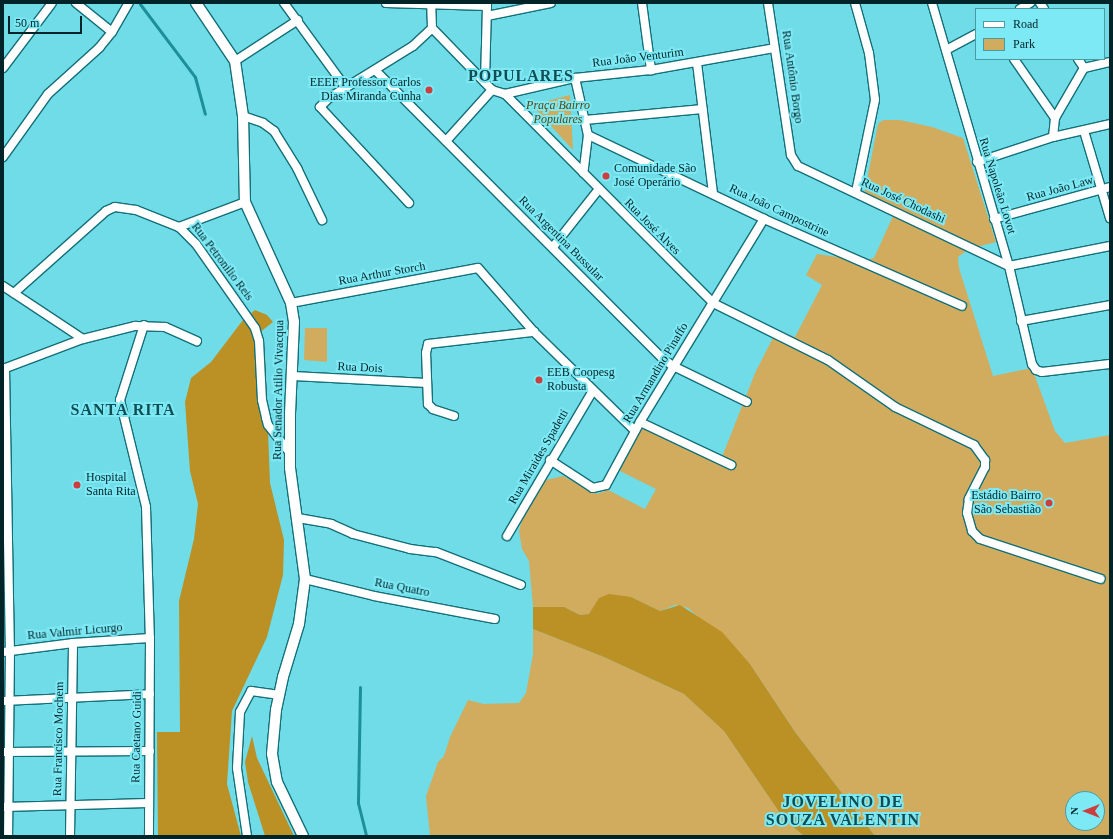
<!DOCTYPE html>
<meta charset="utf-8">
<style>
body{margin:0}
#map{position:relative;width:1113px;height:839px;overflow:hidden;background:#70dce7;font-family:Georgia,serif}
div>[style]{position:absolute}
.green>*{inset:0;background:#d1ac5e}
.forest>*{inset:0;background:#bb9025}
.stream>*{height:3px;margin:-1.5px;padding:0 1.5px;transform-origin:1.5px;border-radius:1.5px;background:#1d8f9a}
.roads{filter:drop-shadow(1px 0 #137079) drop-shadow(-1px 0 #137079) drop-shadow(0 1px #137079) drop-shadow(0 -1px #137079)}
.minor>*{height:8px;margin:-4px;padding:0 4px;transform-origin:4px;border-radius:4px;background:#fff}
.tertiary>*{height:10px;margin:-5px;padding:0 5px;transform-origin:5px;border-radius:5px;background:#fff}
.dots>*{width:11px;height:11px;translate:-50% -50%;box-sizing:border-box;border:2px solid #7de9f5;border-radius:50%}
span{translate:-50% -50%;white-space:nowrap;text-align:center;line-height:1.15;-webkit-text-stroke:4px #7de9f5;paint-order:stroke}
.street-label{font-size:12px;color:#002428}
.poi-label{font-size:12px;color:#002428}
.right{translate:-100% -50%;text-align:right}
.left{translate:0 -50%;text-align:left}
.park-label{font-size:12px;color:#5c450e;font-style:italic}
.district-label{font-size:16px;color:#104e54;font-weight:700;letter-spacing:1px}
.frame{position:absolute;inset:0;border:4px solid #002428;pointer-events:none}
.legend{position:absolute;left:975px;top:8px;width:130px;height:52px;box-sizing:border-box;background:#7de9f5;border:1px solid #4b9aa3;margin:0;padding:5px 7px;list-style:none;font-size:12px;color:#002428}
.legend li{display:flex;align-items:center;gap:8px;height:20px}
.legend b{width:20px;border:1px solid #4b9aa3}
.north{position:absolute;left:1065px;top:791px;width:40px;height:40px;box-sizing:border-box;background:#7de9f5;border:1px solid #4b9aa3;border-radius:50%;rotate:270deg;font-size:11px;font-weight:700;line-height:16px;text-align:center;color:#002428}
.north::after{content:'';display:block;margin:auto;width:14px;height:18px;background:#cc3d3e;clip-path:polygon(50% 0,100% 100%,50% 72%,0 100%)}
.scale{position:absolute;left:8px;top:16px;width:74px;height:18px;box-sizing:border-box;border:2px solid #002428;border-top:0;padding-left:5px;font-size:12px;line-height:14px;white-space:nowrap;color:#002428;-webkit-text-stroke:3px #7de9f5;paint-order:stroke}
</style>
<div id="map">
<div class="green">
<div style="clip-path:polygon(570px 95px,573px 150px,532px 105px)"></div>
<div style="clip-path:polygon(evenodd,883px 120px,900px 120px,932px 127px,963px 138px,996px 242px,969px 249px,958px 257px,959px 268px,993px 376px,1032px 368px,1055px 431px,1065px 443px,1110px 435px,1110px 836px,875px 836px,795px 732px,750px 664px,688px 608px,675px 605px,660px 611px,631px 597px,596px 605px,589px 614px,580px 615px,564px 607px,533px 607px,529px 561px,522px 549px,519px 531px,524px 512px,542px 481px,563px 476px,597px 494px,608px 490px,645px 509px,656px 489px,620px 471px,643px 422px,650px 421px,722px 457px,755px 373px,777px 330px,795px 337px,822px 285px,806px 275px,817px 254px,864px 261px,874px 258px,893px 216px,864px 195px,878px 124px,883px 120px,1073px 799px,1097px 799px,1097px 823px,1073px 823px,1073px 799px)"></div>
<div style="clip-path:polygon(305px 328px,327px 328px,327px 362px,304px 360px)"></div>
<div style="clip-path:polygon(533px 629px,604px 657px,684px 694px,724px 731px,784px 819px,804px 836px,430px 836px,426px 796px,438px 762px,444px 756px,450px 737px,468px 700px,484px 704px,519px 703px,526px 693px,533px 654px)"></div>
</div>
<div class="forest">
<div style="clip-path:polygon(255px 310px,267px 315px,273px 322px,259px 333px,265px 354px,270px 483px,284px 540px,283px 575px,267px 637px,232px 711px,227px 784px,241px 836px,158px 836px,157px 732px,180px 732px,179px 601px,194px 539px,198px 504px,190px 471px,185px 402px,191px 378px,211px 362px,243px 320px)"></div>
<div style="clip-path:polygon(609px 594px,631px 597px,660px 611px,680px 605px,722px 632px,750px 664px,795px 732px,875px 836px,804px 836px,784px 819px,724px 731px,684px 694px,604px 657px,533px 629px,533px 607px,564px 607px,580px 615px,589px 614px,599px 598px)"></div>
<div style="clip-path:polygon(252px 736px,257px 758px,294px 836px,265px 836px,248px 782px,245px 762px)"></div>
</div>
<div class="stream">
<div style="left:140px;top:4px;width:91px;rotate:53deg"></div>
<div style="left:195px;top:77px;width:38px;rotate:75deg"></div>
<div style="left:360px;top:687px;width:116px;rotate:91deg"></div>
<div style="left:358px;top:803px;width:34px;rotate:76deg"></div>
</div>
<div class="roads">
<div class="minor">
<div style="left:76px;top:3px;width:46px;rotate:38.9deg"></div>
<div style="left:284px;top:3px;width:105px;rotate:53.9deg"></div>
<div style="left:386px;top:3px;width:101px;rotate:1.7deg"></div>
<div style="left:642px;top:3px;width:68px;rotate:82.3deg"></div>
<div style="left:768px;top:3px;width:154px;rotate:81.4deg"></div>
<div style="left:791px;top:155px;width:13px;rotate:58deg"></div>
<div style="left:798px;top:166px;width:233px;rotate:25.4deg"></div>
<div style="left:1009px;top:266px;width:103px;rotate:-11.2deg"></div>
<div style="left:855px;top:3px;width:52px;rotate:74.4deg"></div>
<div style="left:869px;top:53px;width:47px;rotate:82.7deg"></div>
<div style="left:875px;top:100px;width:94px;rotate:101.7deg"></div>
<div style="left:932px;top:3px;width:274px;rotate:73.7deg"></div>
<div style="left:1009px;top:266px;width:101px;rotate:76.8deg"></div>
<div style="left:1032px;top:364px;width:7px;rotate:56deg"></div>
<div style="left:1036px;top:370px;width:6px;rotate:18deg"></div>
<div style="left:1042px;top:372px;width:68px;rotate:-6.7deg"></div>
<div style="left:1040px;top:3px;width:7px;rotate:56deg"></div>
<div style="left:1020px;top:9px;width:12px;rotate:-31deg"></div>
<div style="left:487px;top:16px;width:65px;rotate:-11.5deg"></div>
<div style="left:432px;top:28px;width:86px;rotate:45.9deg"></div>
<div style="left:492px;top:90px;width:14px;rotate:17deg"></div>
<div style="left:505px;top:94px;width:295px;rotate:45.1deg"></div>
<div style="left:713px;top:303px;width:128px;rotate:26.4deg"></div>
<div style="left:828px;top:360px;width:82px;rotate:35deg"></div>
<div style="left:895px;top:407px;width:88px;rotate:25.7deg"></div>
<div style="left:974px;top:445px;width:19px;rotate:54deg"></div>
<div style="left:985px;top:460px;width:7px;rotate:90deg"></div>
<div style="left:985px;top:467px;width:36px;rotate:117deg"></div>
<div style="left:969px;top:499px;width:14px;rotate:98deg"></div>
<div style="left:967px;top:513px;width:19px;rotate:74deg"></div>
<div style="left:972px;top:531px;width:11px;rotate:45deg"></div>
<div style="left:980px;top:539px;width:127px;rotate:18.3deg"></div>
<div style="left:946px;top:50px;width:34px;rotate:-28deg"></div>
<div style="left:1014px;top:59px;width:72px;rotate:55.2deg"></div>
<div style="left:1078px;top:59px;width:11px;rotate:56deg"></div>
<div style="left:235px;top:61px;width:75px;rotate:-33.1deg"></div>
<div style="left:697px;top:63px;width:132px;rotate:83deg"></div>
<div style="left:3px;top:68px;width:81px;rotate:-53deg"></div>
<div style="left:375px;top:70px;width:407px;rotate:45.1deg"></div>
<div style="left:662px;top:358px;width:14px;rotate:36deg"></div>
<div style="left:673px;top:366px;width:82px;rotate:25.9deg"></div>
<div style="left:575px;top:78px;width:58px;rotate:77.2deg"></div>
<div style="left:588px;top:135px;width:38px;rotate:97deg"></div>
<div style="left:485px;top:82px;width:79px;rotate:-88.5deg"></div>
<div style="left:505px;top:94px;width:72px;rotate:-12.9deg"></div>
<div style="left:575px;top:78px;width:76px;rotate:-6deg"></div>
<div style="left:651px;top:70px;width:125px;rotate:-10.1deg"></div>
<div style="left:243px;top:116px;width:21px;rotate:19deg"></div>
<div style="left:263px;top:123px;width:14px;rotate:36deg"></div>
<div style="left:274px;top:131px;width:44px;rotate:58.1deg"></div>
<div style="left:297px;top:168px;width:58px;rotate:64.3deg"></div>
<div style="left:585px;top:120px;width:118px;rotate:-5.4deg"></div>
<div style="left:1084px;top:131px;width:91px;rotate:73.4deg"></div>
<div style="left:588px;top:135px;width:195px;rotate:25.5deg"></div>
<div style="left:764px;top:219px;width:216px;rotate:23.7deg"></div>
<div style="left:1053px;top:137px;width:19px;rotate:-84deg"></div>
<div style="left:1055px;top:118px;width:58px;rotate:-59.9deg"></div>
<div style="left:1084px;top:68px;width:27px;rotate:-13deg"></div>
<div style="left:446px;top:141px;width:69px;rotate:-48deg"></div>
<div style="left:3px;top:157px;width:77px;rotate:-54.5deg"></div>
<div style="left:48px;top:94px;width:69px;rotate:-42deg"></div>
<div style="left:99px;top:48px;width:21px;rotate:-51deg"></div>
<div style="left:112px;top:32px;width:34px;rotate:-60deg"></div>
<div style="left:977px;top:162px;width:80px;rotate:-18.2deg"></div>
<div style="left:1053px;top:137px;width:58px;rotate:-12.8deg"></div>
<div style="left:409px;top:203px;width:131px;rotate:-132.8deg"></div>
<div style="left:320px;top:107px;width:13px;rotate:-45deg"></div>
<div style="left:329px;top:98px;width:99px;rotate:-31.8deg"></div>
<div style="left:413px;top:46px;width:26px;rotate:-43deg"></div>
<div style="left:432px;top:28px;width:23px;rotate:-92deg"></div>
<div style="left:994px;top:219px;width:120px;rotate:-15.4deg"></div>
<div style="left:179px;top:227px;width:71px;rotate:-20.7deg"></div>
<div style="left:553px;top:247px;width:74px;rotate:-51.6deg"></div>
<div style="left:3px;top:286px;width:96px;rotate:33.5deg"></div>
<div style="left:14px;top:293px;width:123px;rotate:-41.7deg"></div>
<div style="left:106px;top:211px;width:10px;rotate:-24deg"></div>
<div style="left:115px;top:207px;width:21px;rotate:8deg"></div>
<div style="left:136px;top:210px;width:46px;rotate:21.6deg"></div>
<div style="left:179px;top:227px;width:24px;rotate:45deg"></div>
<div style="left:196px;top:244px;width:103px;rotate:54.9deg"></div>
<div style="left:255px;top:328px;width:14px;rotate:73deg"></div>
<div style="left:259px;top:341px;width:59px;rotate:87.1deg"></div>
<div style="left:262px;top:400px;width:18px;rotate:77deg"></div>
<div style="left:266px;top:418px;width:7px;rotate:74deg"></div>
<div style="left:268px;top:425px;width:36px;rotate:52deg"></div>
<div style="left:291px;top:303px;width:190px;rotate:-10.6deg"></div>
<div style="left:478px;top:268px;width:85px;rotate:48.8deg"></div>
<div style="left:534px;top:332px;width:141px;rotate:44.4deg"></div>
<div style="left:1021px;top:321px;width:90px;rotate:-10.2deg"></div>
<div style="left:144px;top:325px;width:79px;rotate:107.7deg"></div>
<div style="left:120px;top:400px;width:110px;rotate:76.3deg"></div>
<div style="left:146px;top:507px;width:131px;rotate:88.3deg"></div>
<div style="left:150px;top:638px;width:198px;rotate:90.3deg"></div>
<div style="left:5px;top:368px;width:282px;rotate:89deg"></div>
<div style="left:10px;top:650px;width:186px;rotate:90.6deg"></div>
<div style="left:3px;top:369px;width:85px;rotate:-20.6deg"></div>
<div style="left:83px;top:339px;width:54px;rotate:-14deg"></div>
<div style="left:135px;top:326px;width:30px;rotate:2deg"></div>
<div style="left:165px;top:327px;width:35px;rotate:24deg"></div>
<div style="left:293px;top:376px;width:134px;rotate:3deg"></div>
<div style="left:454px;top:416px;width:22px;rotate:-162deg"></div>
<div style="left:433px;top:409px;width:7px;rotate:-135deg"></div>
<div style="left:428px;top:404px;width:51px;rotate:-92.2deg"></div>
<div style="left:426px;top:353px;width:9px;rotate:-77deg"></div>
<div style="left:428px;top:344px;width:107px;rotate:-6.5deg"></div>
<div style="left:640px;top:422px;width:101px;rotate:25.3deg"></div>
<div style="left:550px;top:460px;width:51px;rotate:33.1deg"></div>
<div style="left:593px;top:488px;width:13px;rotate:-13deg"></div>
<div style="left:606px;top:485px;width:72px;rotate:-61.6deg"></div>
<div style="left:640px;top:422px;width:238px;rotate:-58.6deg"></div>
<div style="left:298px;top:518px;width:34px;rotate:10deg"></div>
<div style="left:331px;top:524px;width:24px;rotate:24deg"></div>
<div style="left:353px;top:534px;width:59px;rotate:14.7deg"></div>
<div style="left:410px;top:549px;width:26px;rotate:7deg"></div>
<div style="left:436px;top:552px;width:91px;rotate:21.2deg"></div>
<div style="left:507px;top:536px;width:167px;rotate:-59.4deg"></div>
<div style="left:305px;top:579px;width:71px;rotate:13.8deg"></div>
<div style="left:374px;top:596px;width:123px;rotate:10.8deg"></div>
<div style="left:3px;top:652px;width:71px;rotate:-7.3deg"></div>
<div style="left:73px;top:643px;width:77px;rotate:-3.7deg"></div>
<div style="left:4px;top:701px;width:146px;rotate:-2.7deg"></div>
<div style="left:3px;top:752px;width:147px;rotate:-0.4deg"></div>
<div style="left:4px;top:807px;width:144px;rotate:-1.6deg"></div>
<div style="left:70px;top:836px;width:193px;rotate:-89.1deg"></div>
<div style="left:247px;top:836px;width:69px;rotate:-98.4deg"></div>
<div style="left:237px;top:768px;width:56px;rotate:-86.9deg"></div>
<div style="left:240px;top:712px;width:24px;rotate:-62deg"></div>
<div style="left:251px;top:691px;width:29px;rotate:8deg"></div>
</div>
<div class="tertiary">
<div style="left:196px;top:3px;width:70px;rotate:56.1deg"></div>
<div style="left:235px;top:61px;width:56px;rotate:81.7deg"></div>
<div style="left:243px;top:116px;width:86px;rotate:88.7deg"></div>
<div style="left:245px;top:202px;width:111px;rotate:65.5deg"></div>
<div style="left:291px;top:303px;width:19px;rotate:81deg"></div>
<div style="left:294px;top:322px;width:91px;rotate:92.5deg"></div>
<div style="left:290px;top:413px;width:55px;rotate:90deg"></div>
<div style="left:290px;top:468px;width:112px;rotate:82.3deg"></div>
<div style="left:305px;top:579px;width:45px;rotate:97.6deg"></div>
<div style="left:299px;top:624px;width:55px;rotate:106.8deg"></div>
<div style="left:283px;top:677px;width:34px;rotate:102deg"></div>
<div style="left:276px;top:710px;width:44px;rotate:95.2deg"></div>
<div style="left:272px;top:754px;width:28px;rotate:80deg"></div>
<div style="left:277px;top:782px;width:60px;rotate:64.3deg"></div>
</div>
</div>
<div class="dots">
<div style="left:429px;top:90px;background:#cc3d3e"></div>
<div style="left:606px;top:176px;background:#cc3d3e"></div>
<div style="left:539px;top:380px;background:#cc3d3e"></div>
<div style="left:77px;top:485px;background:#cc3d3e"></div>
<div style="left:1049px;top:503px;background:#cc3d3e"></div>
</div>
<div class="street-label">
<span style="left:638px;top:58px;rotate:-7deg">Rua João Venturim</span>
<span style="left:792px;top:77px;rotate:82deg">Rua Antônio Borgo</span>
<span style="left:997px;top:186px;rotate:73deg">Rua Napoleão Lovot</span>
<span style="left:1060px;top:189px;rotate:-15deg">Rua João Law</span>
<span style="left:903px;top:201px;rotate:25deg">Rua José Chodashi</span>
<span style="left:779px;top:211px;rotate:25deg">Rua João Campostrine</span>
<span style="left:652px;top:227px;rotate:45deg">Rua José Alves</span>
<span style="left:561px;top:239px;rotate:45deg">Rua Argentina Bussular</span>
<span style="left:222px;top:262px;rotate:53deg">Rua Petronilio Reis</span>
<span style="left:382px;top:274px;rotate:-10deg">Rua Arthur Storch</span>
<span style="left:360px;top:368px;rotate:3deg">Rua Dois</span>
<span style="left:656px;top:373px;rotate:-59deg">Rua Armandino Pinaffo</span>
<span style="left:279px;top:390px;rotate:-89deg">Rua Senador Atilio Vivacqua</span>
<span style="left:539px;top:457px;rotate:-60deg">Rua Miraides Spadetti</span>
<span style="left:402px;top:588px;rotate:11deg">Rua Quatro</span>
<span style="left:75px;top:632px;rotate:-5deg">Rua Valmir Licurgo</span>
<span style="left:137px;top:737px;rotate:-89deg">Rua Caetano Guidi</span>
<span style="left:59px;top:739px;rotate:-89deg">Rua Francisco Mochem</span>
</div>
<div class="poi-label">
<span class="right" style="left:421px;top:90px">EEEF Professor Carlos<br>Dias Miranda Cunha</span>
<span class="left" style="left:614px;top:176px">Comunidade São<br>José Operário</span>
<span class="left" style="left:547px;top:380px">EEB Coopesg<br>Robusta</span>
<span class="left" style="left:86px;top:485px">Hospital<br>Santa Rita</span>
<span class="right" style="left:1041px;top:503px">Estádio Bairro<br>São Sebastião</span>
</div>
<div class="park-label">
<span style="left:558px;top:113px">Praça Bairro<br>Populares</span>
</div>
<div class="district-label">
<span style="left:521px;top:76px">POPULARES</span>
<span style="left:123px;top:410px">SANTA RITA</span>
<span style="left:843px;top:811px">JOVELINO DE<br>SOUZA VALENTIN</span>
</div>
<div class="frame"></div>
<ul class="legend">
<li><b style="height:5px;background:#fff"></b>Road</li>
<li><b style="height:11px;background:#d1ac5e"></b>Park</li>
</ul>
<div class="north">N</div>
<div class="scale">50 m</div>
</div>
